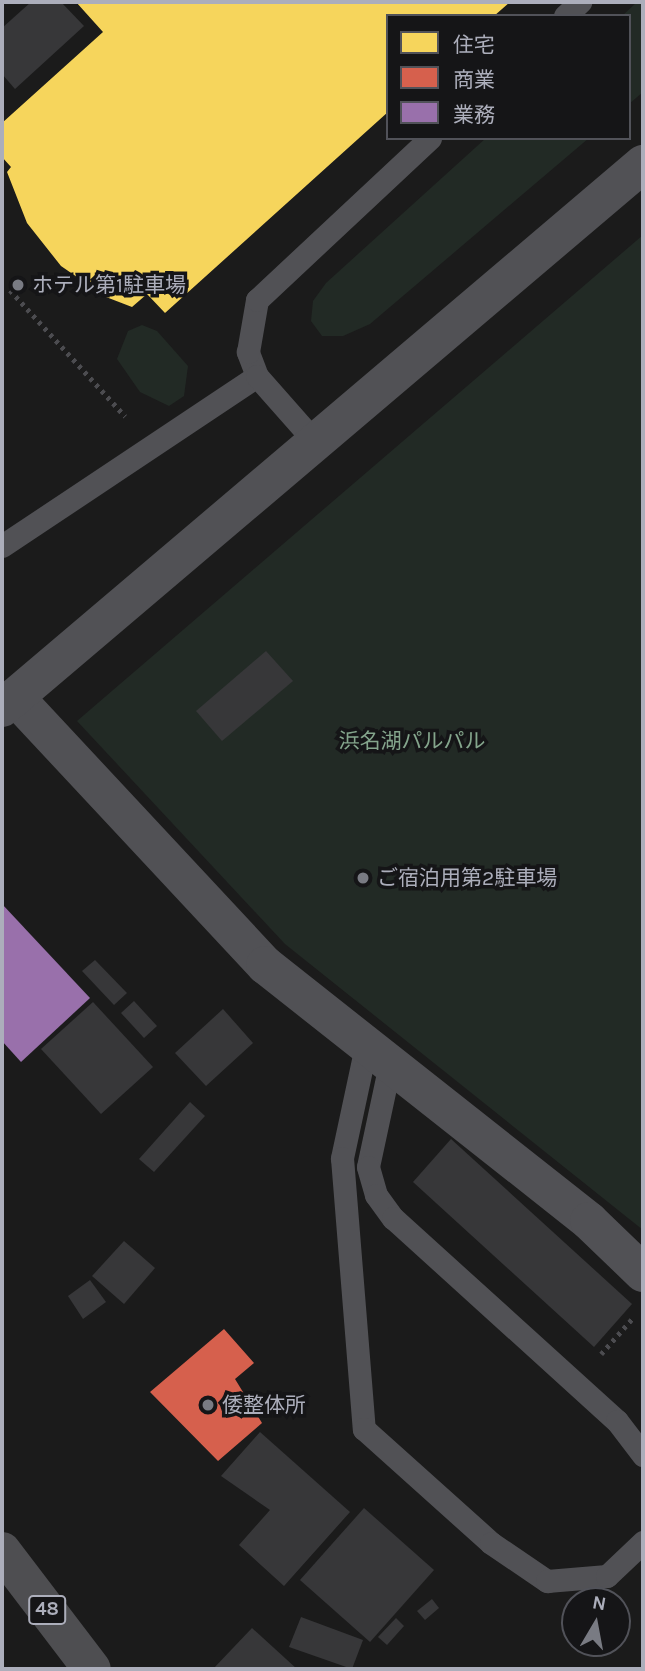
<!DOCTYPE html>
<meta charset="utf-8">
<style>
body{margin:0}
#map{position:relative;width:645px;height:1671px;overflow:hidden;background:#1b1b1b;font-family:Karla,"Noto Sans JP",sans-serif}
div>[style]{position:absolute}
.green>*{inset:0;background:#222a25}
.homes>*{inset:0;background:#f6d55c}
.shops>*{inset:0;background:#d6604d}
.offices>*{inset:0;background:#9970ab}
.building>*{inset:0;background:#373739}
.path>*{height:4.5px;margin-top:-2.25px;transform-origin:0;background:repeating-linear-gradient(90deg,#4c4c50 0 3.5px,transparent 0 8.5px)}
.service>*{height:23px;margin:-11.5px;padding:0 11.5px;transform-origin:11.5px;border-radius:11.5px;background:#515155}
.minor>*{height:38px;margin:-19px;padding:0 19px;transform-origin:19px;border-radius:19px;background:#515155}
.tertiary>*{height:38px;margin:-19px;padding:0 19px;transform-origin:19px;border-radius:19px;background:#515155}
.primary>*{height:38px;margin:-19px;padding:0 19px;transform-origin:19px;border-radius:19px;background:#4e4e51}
.dots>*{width:19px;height:19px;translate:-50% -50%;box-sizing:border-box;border:4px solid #151517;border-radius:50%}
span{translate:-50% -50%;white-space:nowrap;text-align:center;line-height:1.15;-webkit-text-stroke:7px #151517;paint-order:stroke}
.shield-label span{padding:2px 5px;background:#151517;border:2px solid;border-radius:5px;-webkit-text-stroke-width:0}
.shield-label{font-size:19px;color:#acaebb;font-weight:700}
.poi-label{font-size:21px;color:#acaebb}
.left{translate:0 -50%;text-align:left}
.park-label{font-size:21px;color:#84a58c}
.frame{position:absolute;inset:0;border:4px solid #acaebb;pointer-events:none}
.legend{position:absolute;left:386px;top:14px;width:245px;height:126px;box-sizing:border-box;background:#151517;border:2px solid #515259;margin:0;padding:9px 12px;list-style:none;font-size:21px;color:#acaebb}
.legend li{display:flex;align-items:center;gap:14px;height:35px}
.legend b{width:35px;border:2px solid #515259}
.north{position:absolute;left:561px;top:1587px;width:70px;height:70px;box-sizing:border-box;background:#151517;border:2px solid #515259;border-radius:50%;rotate:10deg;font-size:19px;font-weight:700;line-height:28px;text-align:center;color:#acaebb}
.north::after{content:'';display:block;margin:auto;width:24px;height:32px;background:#797b83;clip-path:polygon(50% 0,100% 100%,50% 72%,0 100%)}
</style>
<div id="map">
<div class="green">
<div style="clip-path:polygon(637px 2px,643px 2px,643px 92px,629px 104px,629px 16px,622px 16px)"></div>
<div style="clip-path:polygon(486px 138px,589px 138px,370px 324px,343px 336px,322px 336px,311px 321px,313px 301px,326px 283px)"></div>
<div style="clip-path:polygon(643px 235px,643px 1230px,285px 944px,77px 721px)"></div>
<div style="clip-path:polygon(142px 325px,157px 331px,188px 366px,184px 396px,169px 406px,140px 392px,117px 359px,128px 331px)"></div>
</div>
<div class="homes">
<div style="clip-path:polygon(76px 2px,510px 2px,494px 16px,388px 16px,388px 112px,165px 313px,147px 294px,132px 307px,106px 297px,61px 266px,27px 223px,7px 172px,11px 167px,2px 157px,2px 123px,103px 32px)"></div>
</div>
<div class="shops">
<div style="clip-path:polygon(224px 1329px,254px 1363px,235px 1379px,262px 1423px,218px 1461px,150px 1392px)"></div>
</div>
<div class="offices">
<div style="clip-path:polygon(2px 904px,90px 998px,21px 1062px,2px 1041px)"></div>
</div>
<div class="building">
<div style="clip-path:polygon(31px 2px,61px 2px,84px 26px,15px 89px,2px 74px,2px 28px)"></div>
<div style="clip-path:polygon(266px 651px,293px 681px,222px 741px,196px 711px)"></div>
<div style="clip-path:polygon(95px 960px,127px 993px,114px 1005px,82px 971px)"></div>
<div style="clip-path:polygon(134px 1001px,157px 1026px,144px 1038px,121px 1013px)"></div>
<div style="clip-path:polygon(93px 1002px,153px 1067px,101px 1114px,41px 1049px)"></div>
<div style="clip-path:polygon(223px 1009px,253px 1043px,206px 1086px,175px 1053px)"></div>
<div style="clip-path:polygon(190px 1102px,205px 1116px,154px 1172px,139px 1159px)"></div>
<div style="clip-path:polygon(451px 1139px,632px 1304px,594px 1347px,413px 1182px)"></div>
<div style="clip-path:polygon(124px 1241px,155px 1268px,124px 1304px,92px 1276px)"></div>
<div style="clip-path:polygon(90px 1280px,106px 1302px,83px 1319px,68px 1296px)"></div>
<div style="clip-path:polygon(260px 1432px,350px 1512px,284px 1586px,239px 1545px,270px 1510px,221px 1476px)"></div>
<div style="clip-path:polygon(364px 1508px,434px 1570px,370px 1642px,300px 1580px)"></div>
<div style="clip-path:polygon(432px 1599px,439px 1608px,425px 1620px,417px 1611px)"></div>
<div style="clip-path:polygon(301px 1617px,363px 1640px,352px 1669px,289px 1647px)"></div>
<div style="clip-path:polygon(396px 1618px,404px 1626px,387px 1645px,378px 1637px)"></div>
<div style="clip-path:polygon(252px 1628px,297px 1669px,213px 1669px)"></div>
</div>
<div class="path">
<div style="left:10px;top:290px;width:171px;rotate:47.6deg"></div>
<div style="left:601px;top:1354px;width:47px;rotate:-48.5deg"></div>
</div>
<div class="service">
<div style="left:565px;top:16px;width:21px;rotate:-43deg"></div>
<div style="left:257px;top:376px;width:26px;rotate:-111deg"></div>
<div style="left:248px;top:352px;width:53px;rotate:-80.2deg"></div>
<div style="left:257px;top:300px;width:237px;rotate:-43.1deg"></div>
<div style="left:2px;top:546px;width:306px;rotate:-33.7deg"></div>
<div style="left:257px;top:376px;width:89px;rotate:48.6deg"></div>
<div style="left:366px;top:1046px;width:115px;rotate:102.1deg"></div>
<div style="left:342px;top:1158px;width:272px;rotate:85.4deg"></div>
<div style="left:364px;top:1429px;width:171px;rotate:41.9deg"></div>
<div style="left:491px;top:1543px;width:68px;rotate:34.2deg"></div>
<div style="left:547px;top:1581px;width:60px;rotate:-4.8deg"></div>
<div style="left:607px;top:1576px;width:50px;rotate:-43.4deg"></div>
<div style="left:390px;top:1064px;width:105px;rotate:102.1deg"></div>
<div style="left:368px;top:1167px;width:29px;rotate:74deg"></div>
<div style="left:376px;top:1195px;width:29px;rotate:54deg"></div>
<div style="left:393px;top:1218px;width:302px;rotate:42.2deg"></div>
<div style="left:617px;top:1421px;width:43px;rotate:52.6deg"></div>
</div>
<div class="minor">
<div style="left:15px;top:697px;width:367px;rotate:47deg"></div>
<div style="left:265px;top:965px;width:413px;rotate:38.3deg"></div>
<div style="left:589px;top:1221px;width:75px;rotate:43.9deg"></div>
</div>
<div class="tertiary">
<div style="left:2px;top:708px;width:841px;rotate:-40.32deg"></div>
</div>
<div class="primary">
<div style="left:2px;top:1551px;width:148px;rotate:52.7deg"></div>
</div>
<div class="dots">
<div style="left:18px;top:285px;background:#797b83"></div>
<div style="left:363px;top:878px;background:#797b83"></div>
<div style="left:208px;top:1405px;background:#797b83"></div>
</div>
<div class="shield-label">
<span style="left:47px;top:1610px">48</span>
</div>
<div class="poi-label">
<span class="left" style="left:32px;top:285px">ホテル第1駐車場</span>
<span class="left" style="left:377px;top:878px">ご宿泊用第2駐車場</span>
<span class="left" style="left:222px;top:1405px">倭整体所</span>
</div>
<div class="park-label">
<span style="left:412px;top:741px">浜名湖パルパル</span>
</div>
<div class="frame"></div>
<ul class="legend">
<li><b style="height:19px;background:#f6d55c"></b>住宅</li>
<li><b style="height:19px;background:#d6604d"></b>商業</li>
<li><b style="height:19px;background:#9970ab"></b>業務</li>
</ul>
<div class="north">N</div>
</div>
